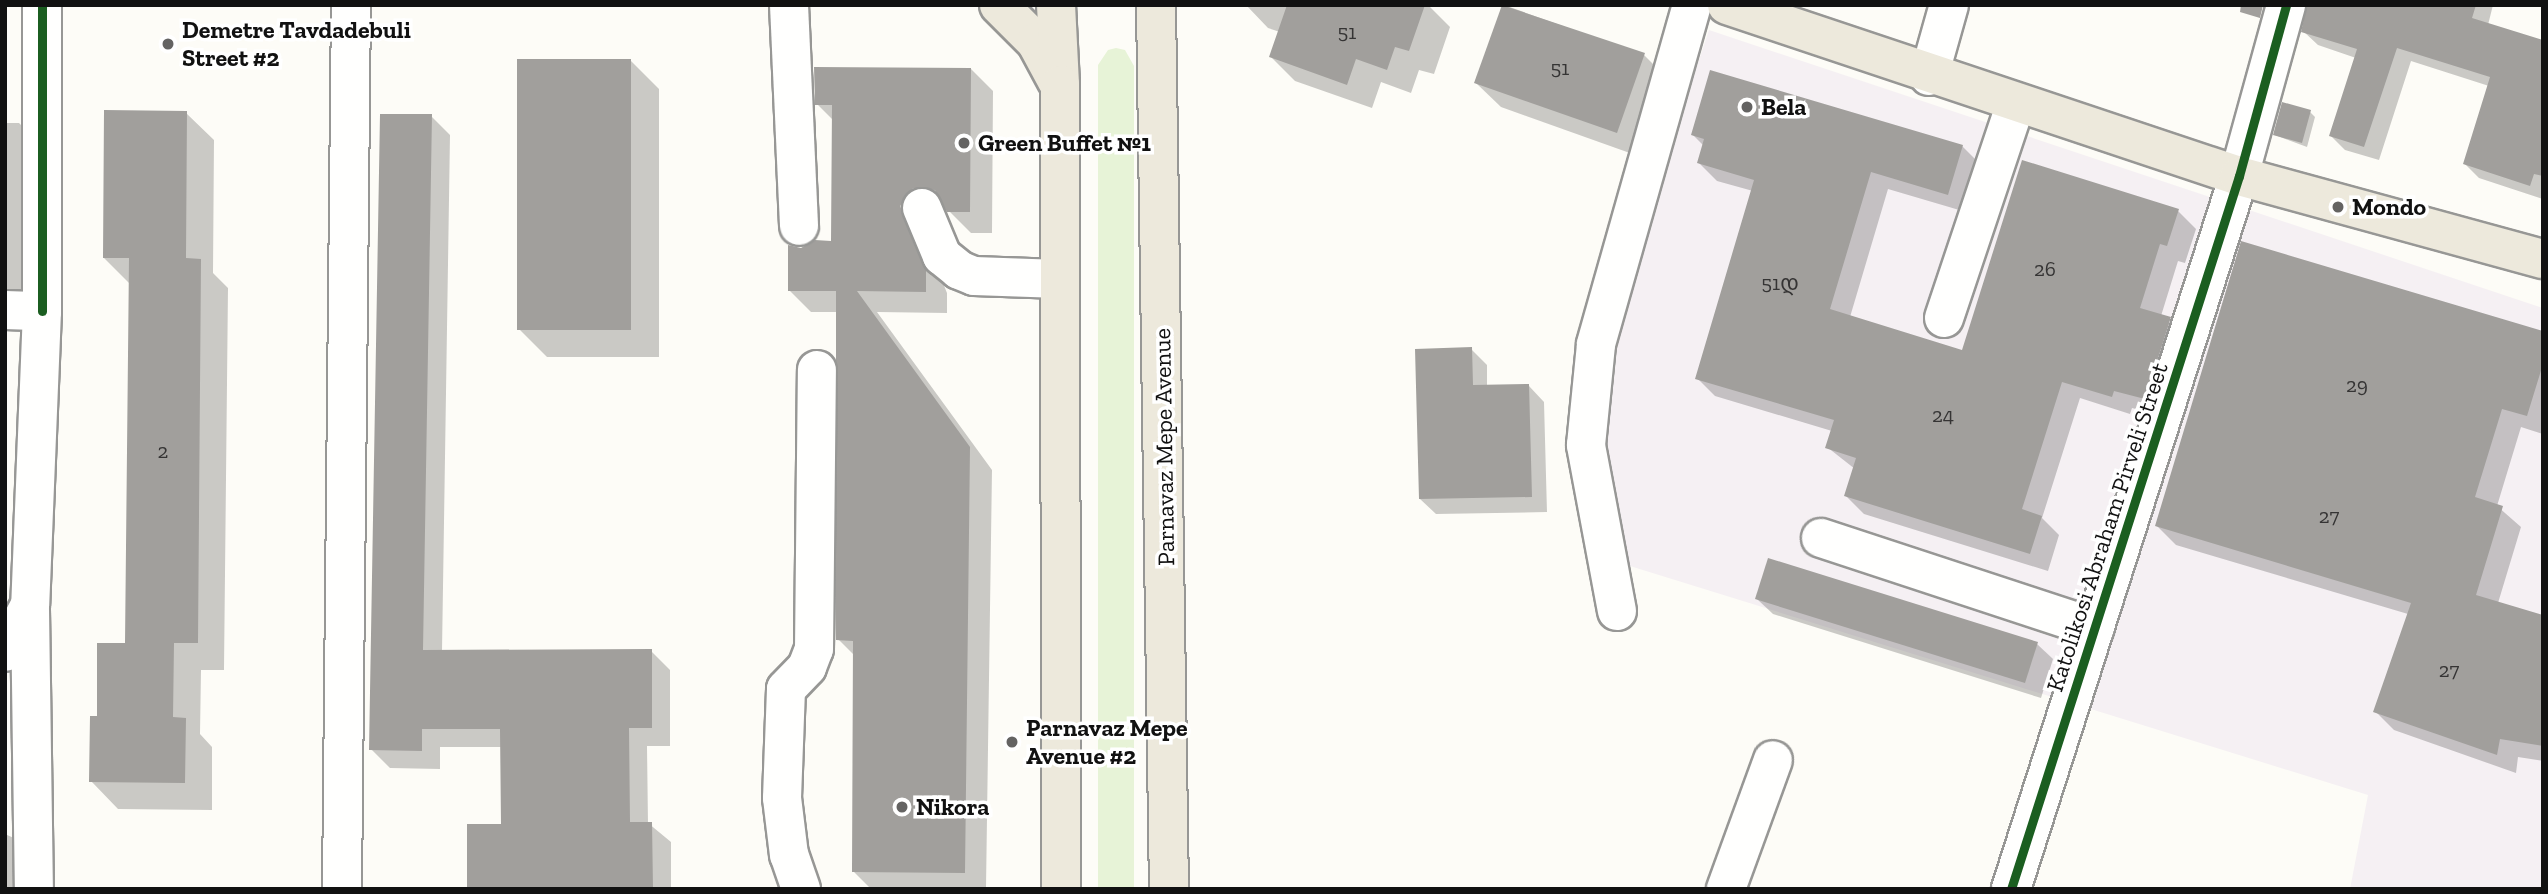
<!DOCTYPE html>
<meta charset="utf-8">
<style>
body{margin:0}
#map{position:relative;width:2548px;height:894px;overflow:hidden;background:#fdfcf7;font-family:"Zilla Slab","Noto Sans Georgian",serif}
div>[style]{position:absolute}
.industrial>*{inset:0;background:#f5f0f3}
.green>*{inset:0;background:#e7f3d7}
.shadow>*{inset:0;background:#0003}
.building>*{inset:0;background:#a19f9c}
.roads{filter:drop-shadow(2px 0 #979795) drop-shadow(-2px 0 #979795) drop-shadow(0 2px #979795) drop-shadow(0 -2px #979795)}
.minor>*{height:38px;margin:-19px;padding:0 19px;transform-origin:19px;border-radius:19px;background:#fffffe}
.major>*{height:38px;margin:-19px;padding:0 19px;transform-origin:19px;border-radius:19px;background:#ede9dc}
.cycleway>*{height:9px;margin:-4.5px;padding:0 4.5px;transform-origin:4.5px;border-radius:4.5px;background:#1b5e20}
.dots>*{width:19px;height:19px;translate:-50% -50%;box-sizing:border-box;border:4px solid #fff;border-radius:50%}
span{translate:-50% -50%;white-space:nowrap;text-align:center;line-height:1.15;-webkit-text-stroke:7px #fff;paint-order:stroke}
.number-label{font-size:21px;color:#353434}
.number-label span{-webkit-text-stroke-width:0}
.poi-label{font-size:24px;color:#111;font-weight:700}
.left{translate:0 -50%;text-align:left}
.street-label{font-size:24px;color:#111}
.frame{position:absolute;inset:0;border:7px solid #111;pointer-events:none}
</style>
<div id="map">
<div class="industrial">
<div style="clip-path:polygon(1709px 30px,2543px 308px,2543px 889px,2350px 889px,2368px 795px,1617px 562px,1587px 395px)"></div>
</div>
<div class="green">
<div style="clip-path:polygon(1116px 48px,1125px 50px,1134px 66px,1134px 889px,1098px 889px,1098px 65px,1108px 50px)"></div>
</div>
<div class="shadow">
<div style="clip-path:polygon(1246px 5px,1428px 5px,1450px 27px,1434px 74px,1419px 70px,1411px 93px,1381px 82px,1372px 108px,1295px 81px,1271px 57px,1280px 32px,1268px 28px)"></div>
<div style="clip-path:polygon(1504px 5px,1644px 55px,1668px 79px,1641px 157px,1501px 107px,1476px 83px)"></div>
<div style="clip-path:polygon(2308px 5px,2493px 5px,2488px 25px,2543px 42px,2543px 199px,2479px 178px,2465px 164px,2489px 86px,2411px 61px,2379px 160px,2345px 150px,2331px 136px,2356px 58px,2318px 45px,2303px 31px)"></div>
<div style="clip-path:polygon(631px 61px,659px 89px,659px 357px,547px 357px,519px 329px)"></div>
<div style="clip-path:polygon(971px 69px,993px 91px,992px 233px,971px 233px,948px 210px,935px 209px,921px 228px,947px 293px,947px 313px,877px 312px,992px 470px,986px 889px,871px 889px,854px 872px,855px 656px,838px 639px,838px 312px,811px 312px,790px 291px,801px 250px,833px 242px,833px 120px,817px 104px)"></div>
<div style="clip-path:polygon(2310px 112px,2315px 117px,2307px 147px,2275px 135px)"></div>
<div style="clip-path:polygon(186px 113px,214px 140px,213px 273px,228px 288px,224px 670px,201px 670px,200px 734px,212px 747px,212px 810px,118px 809px,91px 781px,99px 718px,127px 645px,130px 284px,104px 258px)"></div>
<div style="clip-path:polygon(431px 116px,450px 135px,442px 652px,651px 651px,670px 670px,670px 746px,647px 746px,648px 823px,671px 842px,671px 889px,469px 889px,503px 826px,502px 747px,440px 747px,440px 769px,390px 768px,371px 749px)"></div>
<div style="clip-path:polygon(5px 123px,19px 123px,26px 130px,26px 295px,5px 299px)"></div>
<div style="clip-path:polygon(1693px 135px,1962px 146px,1980px 164px,1966px 212px,1888px 189px,1850px 317px,1963px 352px,2178px 211px,2196px 229px,2185px 263px,2178px 261px,2161px 316px,2188px 336px,2163px 416px,2132px 408px,2130px 414px,2080px 398px,2042px 518px,2059px 535px,2048px 571px,1864px 514px,1846px 496px,1855px 469px,1827px 447px,1832px 431px,1715px 396px,1697px 378px,1753px 191px,1717px 181px,1699px 163px,1704px 146px)"></div>
<div style="clip-path:polygon(2543px 333px,2543px 434px,2521px 427px,2497px 506px,2521px 527px,2498px 603px,2541px 616px,2543px 607px,2543px 761px,2518px 757px,2516px 773px,2394px 730px,2375px 711px,2408px 614px,2176px 545px,2157px 526px)"></div>
<div style="clip-path:polygon(1471px 349px,1487px 365px,1487px 387px,1529px 386px,1544px 402px,1547px 512px,1436px 514px,1420px 499px)"></div>
<div style="clip-path:polygon(1757px 599px,2037px 644px,2053px 659px,2041px 698px,1773px 614px)"></div>
<div style="clip-path:polygon(5px 834px,16px 839px,15px 889px,5px 889px)"></div>
</div>
<div class="building">
<div style="clip-path:polygon(1287px 5px,1425px 5px,1409px 51px,1395px 47px,1387px 70px,1356px 59px,1347px 85px,1269px 57px)"></div>
<div style="clip-path:polygon(1502px 5px,1645px 53px,1617px 133px,1474px 83px)"></div>
<div style="clip-path:polygon(2241px 5px,2263px 5px,2260px 18px,2240px 12px)"></div>
<div style="clip-path:polygon(2307px 5px,2476px 5px,2472px 18px,2543px 40px,2543px 176px,2534px 174px,2530px 186px,2463px 164px,2490px 77px,2397px 48px,2364px 147px,2329px 136px,2357px 49px,2301px 32px)"></div>
<div style="clip-path:polygon(517px 59px,631px 59px,631px 330px,517px 330px)"></div>
<div style="clip-path:polygon(814px 67px,971px 68px,970px 212px,947px 212px,935px 190px,913px 188px,900px 206px,926px 270px,926px 292px,857px 291px,970px 447px,965px 873px,852px 872px,853px 641px,836px 640px,836px 291px,788px 291px,788px 245px,801px 248px,815px 240px,831px 241px,832px 105px,815px 105px)"></div>
<div style="clip-path:polygon(1710px 70px,1963px 145px,1948px 195px,1871px 172px,1830px 309px,1962px 350px,2022px 160px,2179px 209px,2167px 246px,2160px 244px,2140px 308px,2171px 317px,2145px 399px,2114px 391px,2112px 397px,2062px 382px,2022px 509px,2042px 516px,2030px 554px,1844px 496px,1856px 458px,1825px 448px,1834px 420px,1695px 379px,1754px 180px,1697px 163px,1704px 139px,1691px 135px)"></div>
<div style="clip-path:polygon(2282px 102px,2311px 110px,2302px 143px,2273px 135px)"></div>
<div style="clip-path:polygon(104px 110px,187px 111px,186px 258px,201px 259px,198px 643px,174px 643px,173px 717px,186px 718px,185px 783px,89px 782px,90px 716px,97px 716px,97px 643px,125px 643px,129px 258px,103px 258px)"></div>
<div style="clip-path:polygon(380px 114px,432px 114px,423px 650px,652px 649px,652px 728px,629px 728px,630px 822px,652px 822px,653px 889px,467px 889px,467px 824px,501px 824px,500px 729px,422px 729px,422px 751px,369px 750px)"></div>
<div style="clip-path:polygon(2241px 241px,2543px 331px,2543px 364px,2527px 416px,2502px 409px,2475px 497px,2503px 506px,2476px 595px,2543px 615px,2543px 746px,2500px 739px,2497px 755px,2373px 712px,2411px 603px,2155px 526px)"></div>
<div style="clip-path:polygon(1472px 347px,1473px 385px,1529px 384px,1532px 497px,1419px 499px,1415px 349px)"></div>
<div style="clip-path:polygon(1768px 558px,2038px 642px,2025px 683px,1755px 599px)"></div>
</div>
<div class="roads">
<div class="minor">
<div style="left:42px;top:5px;width:306px;rotate:90deg"></div>
<div style="left:789px;top:5px;width:221px;rotate:87.4deg"></div>
<div style="left:1929px;top:76px;width:74px;rotate:-74.3deg"></div>
<div style="left:922px;top:208px;width:52px;rotate:67.4deg"></div>
<div style="left:942px;top:256px;width:22px;rotate:39deg"></div>
<div style="left:959px;top:270px;width:16px;rotate:22deg"></div>
<div style="left:974px;top:276px;width:86px;rotate:2deg"></div>
<div style="left:5px;top:310px;width:37px;rotate:2deg"></div>
<div style="left:42px;top:311px;width:294px;rotate:92.3deg"></div>
<div style="left:30px;top:605px;width:53px;rotate:118deg"></div>
<div style="left:1944px;top:318px;width:227px;rotate:-71.5deg"></div>
<div style="left:1821px;top:538px;width:288px;rotate:18.2deg"></div>
<div style="left:30px;top:610px;width:279px;rotate:89.2deg"></div>
<div style="left:1617px;top:611px;width:169px;rotate:-100.6deg"></div>
<div style="left:1586px;top:445px;width:101px;rotate:-84.3deg"></div>
<div style="left:1596px;top:344px;width:352px;rotate:-74.2deg"></div>
<div style="left:342px;top:889px;width:884px;rotate:-89.42deg"></div>
<div style="left:801px;top:889px;width:36px;rotate:-109deg"></div>
<div style="left:789px;top:855px;width:57px;rotate:-97deg"></div>
<div style="left:782px;top:798px;width:109px;rotate:-87.9deg"></div>
<div style="left:786px;top:689px;width:30px;rotate:-46deg"></div>
<div style="left:807px;top:667px;width:19px;rotate:-69deg"></div>
<div style="left:814px;top:649px;width:279px;rotate:-89.4deg"></div>
<div style="left:1726px;top:889px;width:137px;rotate:-70deg"></div>
<div style="left:2011px;top:889px;width:749px;rotate:-72.27deg"></div>
<div style="left:2239px;top:176px;width:177px;rotate:-74.6deg"></div>
</div>
<div class="major">
<div style="left:999px;top:5px;width:52px;rotate:45deg"></div>
<div style="left:1036px;top:42px;width:44px;rotate:61.7deg"></div>
<div style="left:1056px;top:5px;width:80px;rotate:87.1deg"></div>
<div style="left:1060px;top:85px;width:804px;rotate:89.93deg"></div>
<div style="left:1156px;top:5px;width:884px;rotate:89.16deg"></div>
<div style="left:1727px;top:5px;width:540px;rotate:18.47deg"></div>
<div style="left:2239px;top:176px;width:315px;rotate:15.3deg"></div>
</div>
</div>
<div class="cycleway">
<div style="left:42px;top:5px;width:306px;rotate:90deg"></div>
<div style="left:2011px;top:889px;width:749px;rotate:-72.27deg"></div>
<div style="left:2239px;top:176px;width:177px;rotate:-74.6deg"></div>
</div>
<div class="dots">
<div style="left:168px;top:44px;background:#646362"></div>
<div style="left:1747px;top:107px;background:#646362"></div>
<div style="left:964px;top:143px;background:#646362"></div>
<div style="left:2338px;top:207px;background:#646362"></div>
<div style="left:1012px;top:742px;background:#646362"></div>
<div style="left:902px;top:807px;background:#646362"></div>
</div>
<div class="number-label">
<span style="left:1347px;top:32px">51</span>
<span style="left:1560px;top:68px">51</span>
<span style="left:2045px;top:269px">26</span>
<span style="left:1780px;top:283px">51დ</span>
<span style="left:2357px;top:385px">29</span>
<span style="left:1943px;top:415px">24</span>
<span style="left:163px;top:451px">2</span>
<span style="left:2329px;top:516px">27</span>
<span style="left:2449px;top:670px">27</span>
</div>
<div class="poi-label">
<span class="left" style="left:182px;top:44px">Demetre Tavdadebuli<br>Street #2</span>
<span class="left" style="left:1761px;top:107px">Bela</span>
<span class="left" style="left:978px;top:143px">Green Buffet №1</span>
<span class="left" style="left:2352px;top:207px">Mondo</span>
<span class="left" style="left:1026px;top:742px">Parnavaz Mepe<br>Avenue #2</span>
<span class="left" style="left:916px;top:807px">Nikora</span>
</div>
<div class="street-label">
<span style="left:1164px;top:447px;rotate:-91deg">Parnavaz Mepe Avenue</span>
<span style="left:2107px;top:527px;rotate:-72deg">Katolikosi Abraham Pirveli Street</span>
</div>
<div class="frame"></div>
</div>
